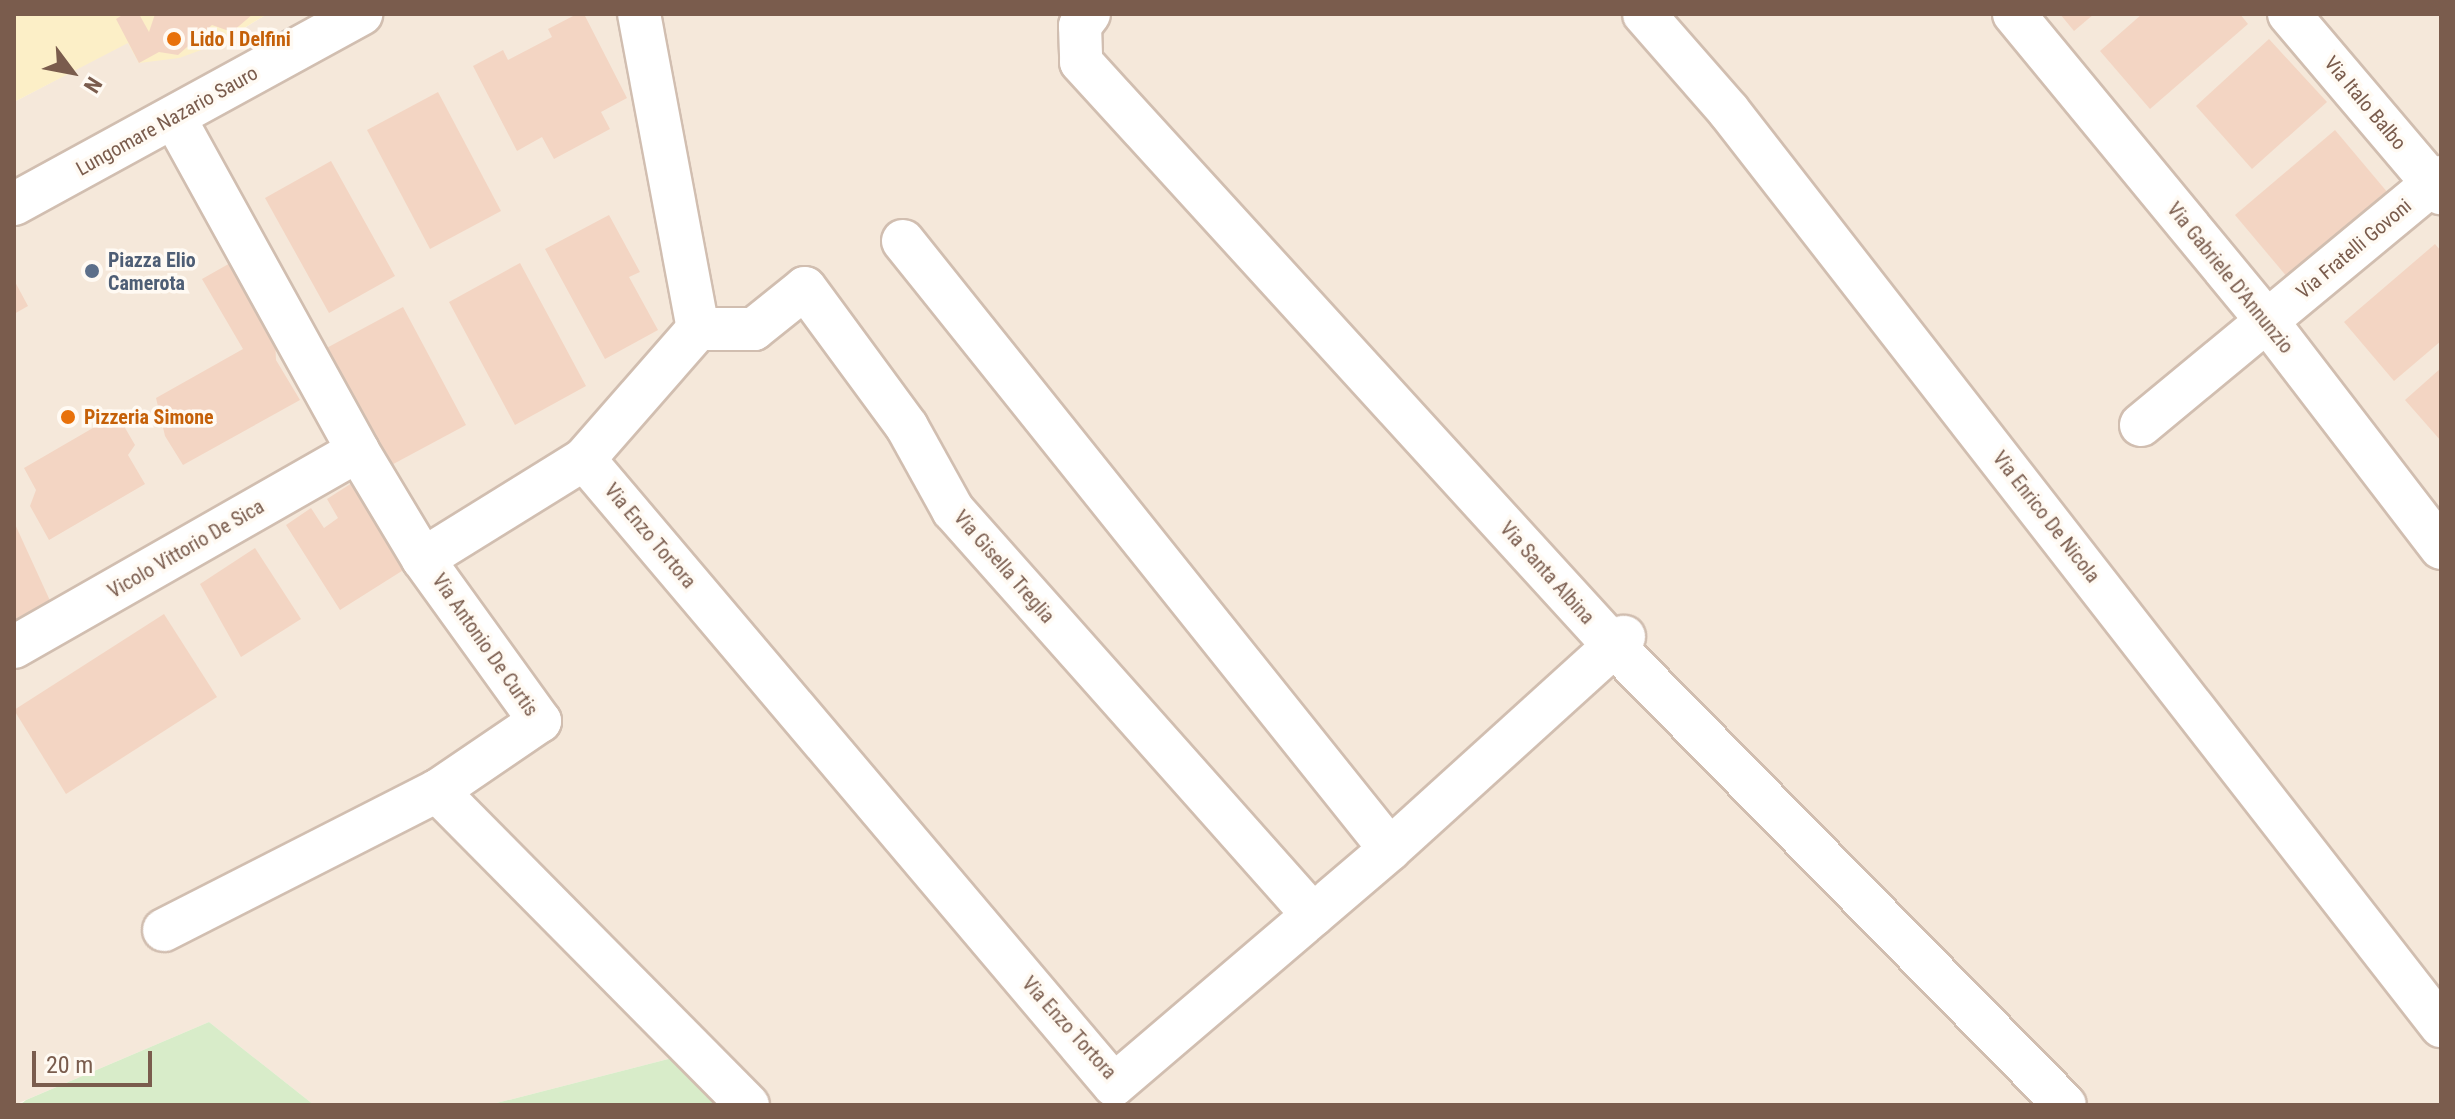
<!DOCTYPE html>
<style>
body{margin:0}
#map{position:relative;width:2455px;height:1119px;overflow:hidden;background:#fdf6ec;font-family:"Roboto Condensed",sans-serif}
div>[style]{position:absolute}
.residential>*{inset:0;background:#f5e8da}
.green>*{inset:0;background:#d8ecc9}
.sand>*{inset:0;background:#fcefc7}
.building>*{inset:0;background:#f3d5c3}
.roads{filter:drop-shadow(2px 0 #d1beb0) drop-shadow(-2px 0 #d1beb0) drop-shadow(0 2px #d1beb0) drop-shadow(0 -2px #d1beb0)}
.minor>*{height:42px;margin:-21px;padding:0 21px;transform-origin:21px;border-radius:21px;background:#fff}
.dots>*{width:22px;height:22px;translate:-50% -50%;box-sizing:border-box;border:4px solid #fffaf3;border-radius:50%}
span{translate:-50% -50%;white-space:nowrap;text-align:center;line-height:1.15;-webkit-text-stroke:7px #fffaf3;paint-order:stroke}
.food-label{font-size:20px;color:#c56008;font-weight:700}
.left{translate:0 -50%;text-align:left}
.street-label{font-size:20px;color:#7a5c4d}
.service-label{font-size:20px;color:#4e5e75;font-weight:700}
.frame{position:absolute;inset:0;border:16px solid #7a5c4d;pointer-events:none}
.north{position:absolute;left:32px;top:32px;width:80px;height:80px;-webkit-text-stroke:6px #fffaf3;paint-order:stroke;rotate:122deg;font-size:22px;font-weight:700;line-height:32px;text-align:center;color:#7a5c4d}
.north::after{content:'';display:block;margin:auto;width:28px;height:36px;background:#7a5c4d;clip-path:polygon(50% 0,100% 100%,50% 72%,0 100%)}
.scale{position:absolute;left:32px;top:1051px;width:120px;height:36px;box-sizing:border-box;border:4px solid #7a5c4d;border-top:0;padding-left:10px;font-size:24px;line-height:28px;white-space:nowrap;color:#7a5c4d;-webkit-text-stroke:6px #fffaf3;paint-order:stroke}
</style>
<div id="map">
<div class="residential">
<div style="clip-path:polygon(267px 14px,2441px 14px,2441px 1105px,730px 1105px,680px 1056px,489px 1105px,314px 1105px,209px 1022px,14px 1105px,14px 102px,128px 42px,218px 44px)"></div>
</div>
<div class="green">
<div style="clip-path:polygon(209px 1022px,314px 1105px,20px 1105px,26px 1100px)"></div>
<div style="clip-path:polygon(680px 1056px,730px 1105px,489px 1105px)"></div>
</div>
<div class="sand">
<div style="clip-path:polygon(14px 14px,267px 14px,218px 44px,179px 58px,139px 63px,128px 43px,14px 102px)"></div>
</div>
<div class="building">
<div style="clip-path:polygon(124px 14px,139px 14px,149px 32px,155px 14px,253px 14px,232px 32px,212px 25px,178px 55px,159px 52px,139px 63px,116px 19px)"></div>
<div style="clip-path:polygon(577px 14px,584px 14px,627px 98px,601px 112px,610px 129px,554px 159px,542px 137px,517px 151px,473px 66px,503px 50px,508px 60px,552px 37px,548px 29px)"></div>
<div style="clip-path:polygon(2060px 14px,2094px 14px,2074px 31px)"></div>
<div style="clip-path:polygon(2142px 14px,2240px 14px,2248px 24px,2150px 109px,2100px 51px)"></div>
<div style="clip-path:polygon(2269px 39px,2327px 102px,2252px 169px,2196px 106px)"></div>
<div style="clip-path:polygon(438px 92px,501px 211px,430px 249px,367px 130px)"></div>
<div style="clip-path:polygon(2335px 130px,2388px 193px,2288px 278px,2235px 215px)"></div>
<div style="clip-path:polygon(331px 161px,395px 276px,329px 313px,265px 198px)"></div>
<div style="clip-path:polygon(609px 215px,640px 272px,629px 277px,658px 330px,605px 359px,545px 249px)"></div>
<div style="clip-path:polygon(2435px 244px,2441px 251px,2441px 341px,2394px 381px,2344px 322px)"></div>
<div style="clip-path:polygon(232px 262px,275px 336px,276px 360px,300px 400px,183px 465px,165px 436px,156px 398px,243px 349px,202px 279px)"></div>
<div style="clip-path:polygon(520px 263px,586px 386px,515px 425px,449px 302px)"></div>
<div style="clip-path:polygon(14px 280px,28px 306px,14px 314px)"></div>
<div style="clip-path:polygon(403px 307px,466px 425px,384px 469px,321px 351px)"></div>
<div style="clip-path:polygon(2441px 368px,2441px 441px,2405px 400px)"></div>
<div style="clip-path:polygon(117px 414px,135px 445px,128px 455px,145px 484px,49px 540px,30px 506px,36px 490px,24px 468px)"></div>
<div style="clip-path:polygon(352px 483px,405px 569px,340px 610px,286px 525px,311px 508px,324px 528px,338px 518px,327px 499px)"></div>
<div style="clip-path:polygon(14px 522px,52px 605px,15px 624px,14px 623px)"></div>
<div style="clip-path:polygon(255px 548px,301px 619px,241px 657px,200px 584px)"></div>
<div style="clip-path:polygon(164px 614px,217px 697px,66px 794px,14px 710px)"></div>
</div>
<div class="roads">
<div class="minor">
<div style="left:1089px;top:14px;width:15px;rotate:127deg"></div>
<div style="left:1080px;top:26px;width:36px;rotate:88deg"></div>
<div style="left:1081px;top:62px;width:791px;rotate:47.61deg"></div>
<div style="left:1614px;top:646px;width:643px;rotate:45.5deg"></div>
<div style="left:1644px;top:14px;width:128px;rotate:48.8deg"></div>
<div style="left:1728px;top:110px;width:1161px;rotate:52.1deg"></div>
<div style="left:2014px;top:14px;width:398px;rotate:50.5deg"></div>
<div style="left:2267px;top:321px;width:286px;rotate:52.5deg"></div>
<div style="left:2289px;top:14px;width:235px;rotate:49.7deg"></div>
<div style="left:175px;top:119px;width:379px;rotate:61.1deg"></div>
<div style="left:358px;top:451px;width:126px;rotate:59deg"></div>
<div style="left:423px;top:559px;width:200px;rotate:54.2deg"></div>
<div style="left:540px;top:721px;width:125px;rotate:145.8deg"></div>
<div style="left:437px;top:791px;width:442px;rotate:45.3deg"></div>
<div style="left:14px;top:204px;width:396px;rotate:-28.7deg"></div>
<div style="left:903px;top:241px;width:779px;rotate:51.31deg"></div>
<div style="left:698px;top:329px;width:56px"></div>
<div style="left:754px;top:329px;width:65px;rotate:-38.8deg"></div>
<div style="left:805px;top:288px;width:172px;rotate:53.7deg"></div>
<div style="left:907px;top:427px;width:95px;rotate:61deg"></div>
<div style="left:953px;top:510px;width:542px;rotate:48.37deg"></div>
<div style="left:2141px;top:425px;width:389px;rotate:-39.6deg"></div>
<div style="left:584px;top:459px;width:820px;rotate:49.75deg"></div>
<div style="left:1114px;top:1085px;width:363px;rotate:-40.5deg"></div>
<div style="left:1390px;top:849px;width:316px;rotate:-42.2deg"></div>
<div style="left:423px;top:559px;width:190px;rotate:-31.8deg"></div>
<div style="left:584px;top:459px;width:173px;rotate:-48.8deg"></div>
<div style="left:698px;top:329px;width:320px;rotate:-100.6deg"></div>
<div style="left:14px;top:647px;width:396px;rotate:-29.7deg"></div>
<div style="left:164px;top:930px;width:306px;rotate:-27deg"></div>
</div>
</div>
<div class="dots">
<div style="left:174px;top:39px;background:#e8710a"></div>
<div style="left:92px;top:271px;background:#5c6f8a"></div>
<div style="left:68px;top:417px;background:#e8710a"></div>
</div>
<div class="food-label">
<span class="left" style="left:190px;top:39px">Lido I Delfini</span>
<span class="left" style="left:84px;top:417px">Pizzeria Simone</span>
</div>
<div class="street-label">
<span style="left:2365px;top:103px;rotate:50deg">Via Italo Balbo</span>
<span style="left:167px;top:121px;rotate:-29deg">Lungomare Nazario Sauro</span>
<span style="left:2354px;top:249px;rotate:-40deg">Via Fratelli Govoni</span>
<span style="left:2230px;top:278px;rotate:51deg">Via Gabriele D'Annunzio</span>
<span style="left:2046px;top:517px;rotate:52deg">Via Enrico De Nicola</span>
<span style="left:650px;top:536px;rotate:50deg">Via Enzo Tortora</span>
<span style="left:186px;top:549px;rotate:-30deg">Vicolo Vittorio De Sica</span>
<span style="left:1004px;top:567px;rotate:49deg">Via Gisella Treglia</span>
<span style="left:1547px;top:573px;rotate:48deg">Via Santa Albina</span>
<span style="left:485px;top:645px;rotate:55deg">Via Antonio De Curtis</span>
<span style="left:1069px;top:1028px;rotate:48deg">Via Enzo Tortora</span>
</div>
<div class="service-label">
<span class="left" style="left:108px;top:272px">Piazza Elio<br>Camerota</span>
</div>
<div class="frame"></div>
<div class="north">N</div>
<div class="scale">20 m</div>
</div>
